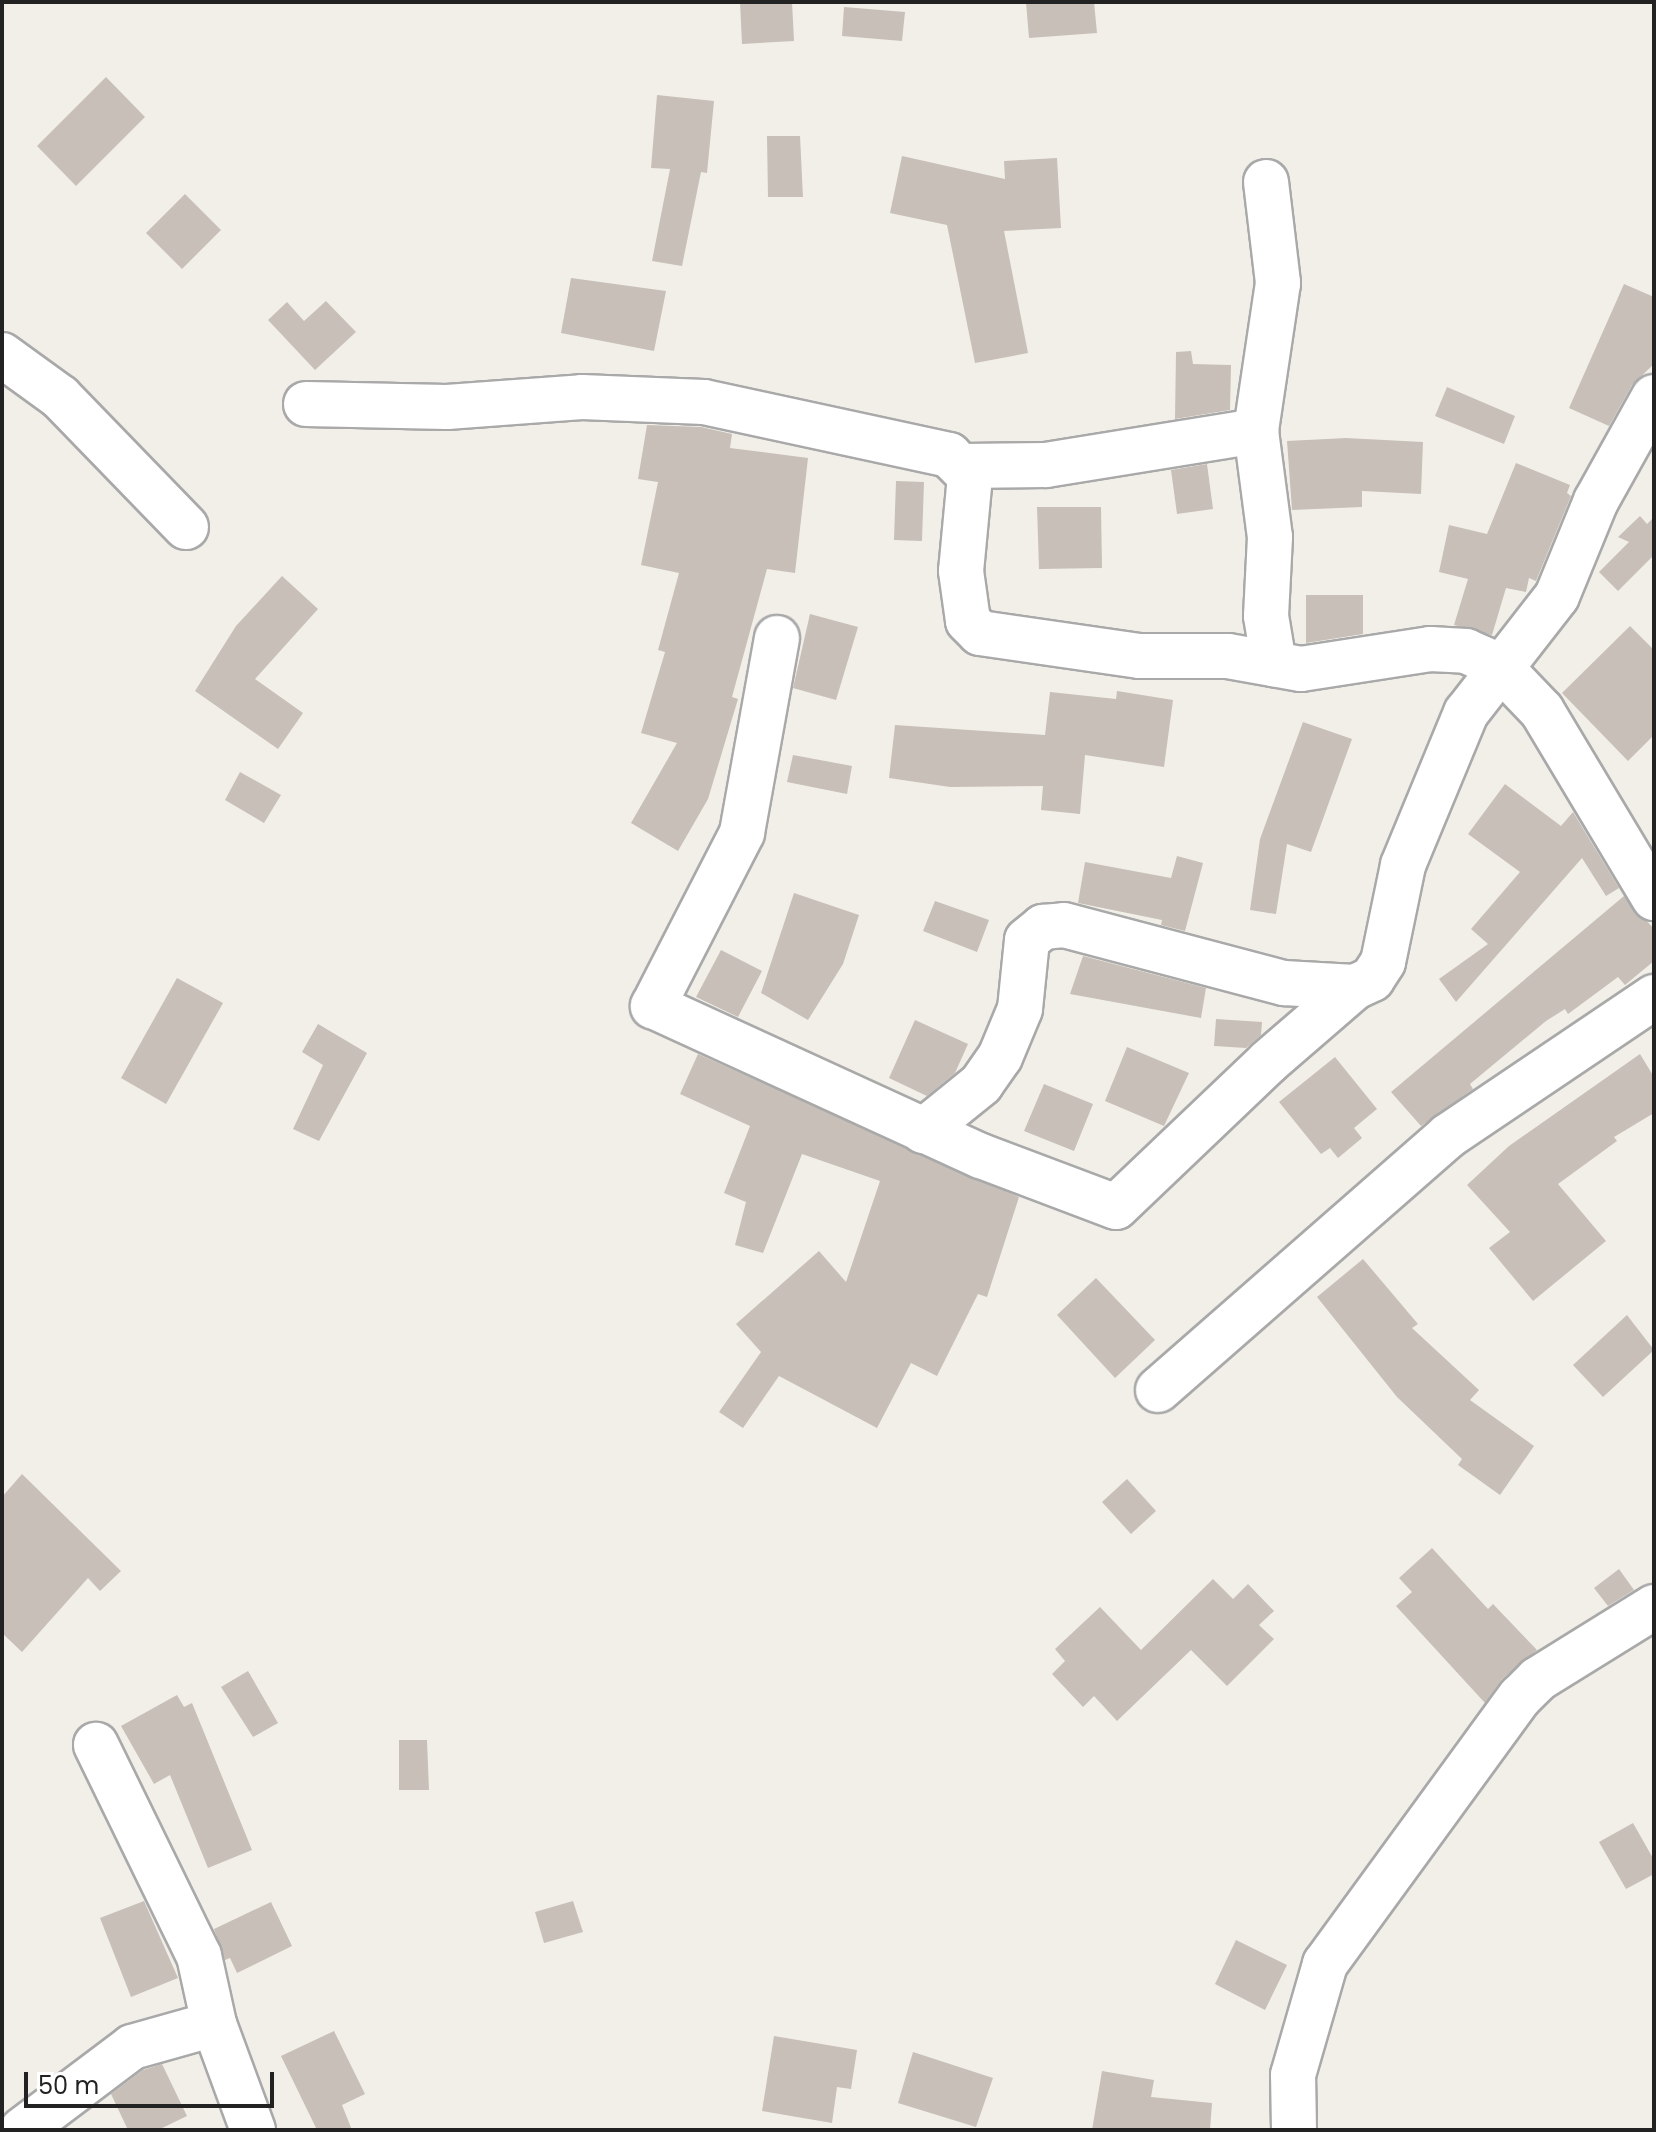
<!DOCTYPE html>
<style>
body{margin:0}
#map{position:relative;width:1656px;height:2132px;overflow:hidden;background:#f2efe9;font-family:Poppins,sans-serif}
div>[style]{position:absolute}
.building>*{inset:0;background:#c7bfb8}
.roads{filter:drop-shadow(2px 0 #a9a9a9) drop-shadow(-2px 0 #a9a9a9) drop-shadow(0 2px #a9a9a9) drop-shadow(0 -2px #a9a9a9)}
.minor>*{height:44px;margin:-22px;padding:0 22px;transform-origin:22px;border-radius:22px;background:#fff}
span{translate:-50% -50%;white-space:nowrap;text-align:center;line-height:1.15;-webkit-text-stroke:8px #fff;paint-order:stroke}
.frame{position:absolute;inset:0;border:4px solid #222;pointer-events:none}
.scale{position:absolute;left:24px;top:2072px;width:250px;height:36px;box-sizing:border-box;border:4px solid #222;border-top:0;padding-left:10px;font-size:24px;line-height:28px;white-space:nowrap;color:#222;-webkit-text-stroke:6px #fff;paint-order:stroke}
</style>
<div id="map">
<div class="building">
<div style="clip-path:polygon(740px 2px,792px 2px,794px 41px,742px 44px)"></div>
<div style="clip-path:polygon(1026px 2px,1094px 2px,1097px 33px,1029px 38px)"></div>
<div style="clip-path:polygon(844px 7px,905px 12px,902px 41px,842px 36px)"></div>
<div style="clip-path:polygon(106px 77px,145px 117px,76px 186px,37px 146px)"></div>
<div style="clip-path:polygon(657px 95px,714px 101px,707px 173px,701px 172px,682px 266px,652px 261px,670px 169px,651px 168px)"></div>
<div style="clip-path:polygon(767px 136px,800px 136px,803px 197px,768px 197px)"></div>
<div style="clip-path:polygon(902px 156px,1005px 179px,1004px 161px,1057px 158px,1061px 228px,1004px 231px,1028px 353px,975px 363px,947px 225px,890px 213px)"></div>
<div style="clip-path:polygon(185px 194px,221px 230px,182px 269px,146px 233px)"></div>
<div style="clip-path:polygon(571px 278px,666px 291px,654px 351px,561px 333px)"></div>
<div style="clip-path:polygon(1624px 284px,1654px 297px,1654px 364px,1632px 385px,1609px 426px,1569px 408px)"></div>
<div style="clip-path:polygon(326px 301px,356px 332px,315px 370px,268px 320px,287px 302px,304px 321px)"></div>
<div style="clip-path:polygon(1191px 351px,1193px 364px,1231px 365px,1230px 410px,1175px 419px,1176px 352px)"></div>
<div style="clip-path:polygon(1447px 387px,1515px 416px,1504px 444px,1435px 416px)"></div>
<div style="clip-path:polygon(647px 425px,701px 427px,732px 434px,730px 448px,808px 458px,795px 573px,767px 569px,732px 697px,738px 699px,708px 799px,678px 851px,631px 823px,677px 743px,641px 733px,665px 652px,658px 650px,679px 573px,641px 565px,658px 482px,638px 479px)"></div>
<div style="clip-path:polygon(1346px 438px,1423px 442px,1421px 494px,1362px 491px,1362px 507px,1292px 510px,1287px 441px)"></div>
<div style="clip-path:polygon(1516px 463px,1570px 485px,1567px 493px,1571px 496px,1536px 581px,1529px 578px,1526px 592px,1506px 588px,1492px 635px,1454px 625px,1468px 579px,1439px 572px,1449px 525px,1487px 534px)"></div>
<div style="clip-path:polygon(1207px 464px,1213px 509px,1177px 514px,1171px 470px)"></div>
<div style="clip-path:polygon(896px 481px,924px 482px,922px 541px,894px 540px)"></div>
<div style="clip-path:polygon(1037px 507px,1101px 507px,1102px 568px,1039px 569px)"></div>
<div style="clip-path:polygon(1640px 516px,1647px 524px,1654px 517px,1654px 555px,1618px 591px,1599px 572px,1629px 542px,1618px 537px)"></div>
<div style="clip-path:polygon(282px 576px,318px 609px,255px 679px,303px 713px,278px 749px,195px 691px,236px 626px)"></div>
<div style="clip-path:polygon(1306px 595px,1363px 595px,1363px 634px,1306px 643px)"></div>
<div style="clip-path:polygon(810px 614px,858px 627px,836px 700px,793px 688px)"></div>
<div style="clip-path:polygon(1630px 626px,1654px 650px,1654px 735px,1628px 761px,1562px 693px)"></div>
<div style="clip-path:polygon(1117px 691px,1173px 700px,1164px 767px,1085px 755px,1080px 814px,1041px 810px,1043px 786px,950px 787px,889px 778px,895px 725px,1045px 735px,1050px 692px,1116px 699px)"></div>
<div style="clip-path:polygon(1303px 722px,1352px 739px,1311px 852px,1287px 844px,1276px 914px,1250px 910px,1260px 839px)"></div>
<div style="clip-path:polygon(793px 755px,852px 766px,847px 794px,787px 782px)"></div>
<div style="clip-path:polygon(240px 772px,281px 795px,264px 823px,225px 800px)"></div>
<div style="clip-path:polygon(1505px 784px,1561px 826px,1573px 812px,1619px 888px,1606px 896px,1582px 858px,1456px 1002px,1439px 979px,1488px 944px,1471px 929px,1520px 872px,1468px 834px)"></div>
<div style="clip-path:polygon(1177px 856px,1203px 863px,1185px 931px,1161px 925px,1162px 920px,1078px 903px,1085px 862px,1171px 878px)"></div>
<div style="clip-path:polygon(794px 893px,859px 915px,843px 964px,808px 1020px,761px 993px)"></div>
<div style="clip-path:polygon(1624px 896px,1654px 929px,1654px 961px,1625px 985px,1618px 977px,1568px 1014px,1565px 1009px,1546px 1021px,1470px 1084px,1473px 1089px,1421px 1126px,1391px 1092px)"></div>
<div style="clip-path:polygon(935px 901px,989px 920px,977px 952px,923px 931px)"></div>
<div style="clip-path:polygon(721px 950px,762px 971px,738px 1017px,696px 997px)"></div>
<div style="clip-path:polygon(1083px 956px,1206px 988px,1201px 1018px,1070px 994px)"></div>
<div style="clip-path:polygon(177px 978px,223px 1003px,166px 1104px,121px 1078px)"></div>
<div style="clip-path:polygon(1216px 1019px,1262px 1022px,1261px 1035px,1246px 1048px,1214px 1046px)"></div>
<div style="clip-path:polygon(915px 1020px,968px 1044px,955px 1073px,927px 1096px,889px 1078px)"></div>
<div style="clip-path:polygon(318px 1024px,367px 1053px,319px 1141px,293px 1129px,323px 1065px,302px 1052px)"></div>
<div style="clip-path:polygon(1127px 1047px,1189px 1073px,1164px 1126px,1105px 1101px)"></div>
<div style="clip-path:polygon(698px 1054px,1019px 1197px,987px 1297px,978px 1294px,937px 1376px,911px 1363px,877px 1428px,779px 1376px,743px 1428px,719px 1412px,761px 1352px,736px 1324px,819px 1251px,846px 1282px,880px 1181px,802px 1154px,763px 1253px,735px 1245px,746px 1202px,724px 1193px,750px 1126px,680px 1094px)"></div>
<div style="clip-path:polygon(1640px 1054px,1654px 1077px,1654px 1113px,1614px 1137px,1617px 1141px,1558px 1184px,1606px 1241px,1533px 1301px,1489px 1248px,1510px 1232px,1467px 1185px,1509px 1146px)"></div>
<div style="clip-path:polygon(1335px 1057px,1377px 1109px,1354px 1128px,1362px 1138px,1338px 1158px,1330px 1148px,1321px 1154px,1279px 1102px)"></div>
<div style="clip-path:polygon(1044px 1084px,1093px 1104px,1074px 1151px,1024px 1131px)"></div>
<div style="clip-path:polygon(1363px 1259px,1418px 1324px,1412px 1328px,1479px 1390px,1470px 1400px,1534px 1446px,1500px 1495px,1458px 1465px,1462px 1459px,1397px 1397px,1317px 1297px)"></div>
<div style="clip-path:polygon(1096px 1278px,1155px 1340px,1115px 1378px,1057px 1315px)"></div>
<div style="clip-path:polygon(1627px 1315px,1654px 1350px,1603px 1397px,1573px 1365px)"></div>
<div style="clip-path:polygon(22px 1474px,121px 1571px,100px 1591px,88px 1578px,22px 1652px,2px 1633px,2px 1497px)"></div>
<div style="clip-path:polygon(1127px 1479px,1156px 1511px,1131px 1534px,1102px 1502px)"></div>
<div style="clip-path:polygon(1432px 1548px,1488px 1609px,1493px 1604px,1537px 1650px,1502px 1679px,1485px 1703px,1396px 1606px,1412px 1592px,1399px 1578px)"></div>
<div style="clip-path:polygon(1619px 1569px,1634px 1590px,1608px 1606px,1594px 1588px)"></div>
<div style="clip-path:polygon(1213px 1579px,1233px 1599px,1248px 1584px,1274px 1611px,1259px 1625px,1274px 1639px,1227px 1686px,1191px 1650px,1117px 1721px,1094px 1696px,1083px 1707px,1052px 1674px,1065px 1661px,1055px 1649px,1100px 1607px,1141px 1650px)"></div>
<div style="clip-path:polygon(248px 1671px,278px 1723px,253px 1737px,221px 1687px)"></div>
<div style="clip-path:polygon(177px 1695px,184px 1707px,192px 1703px,252px 1850px,208px 1868px,170px 1775px,154px 1784px,121px 1726px)"></div>
<div style="clip-path:polygon(399px 1740px,427px 1740px,429px 1790px,399px 1790px)"></div>
<div style="clip-path:polygon(1633px 1823px,1654px 1860px,1654px 1874px,1626px 1889px,1599px 1842px)"></div>
<div style="clip-path:polygon(144px 1901px,178px 1978px,131px 1997px,100px 1918px)"></div>
<div style="clip-path:polygon(573px 1901px,583px 1932px,544px 1943px,535px 1912px)"></div>
<div style="clip-path:polygon(271px 1902px,292px 1946px,237px 1973px,230px 1958px,225px 1960px,214px 1929px)"></div>
<div style="clip-path:polygon(1236px 1940px,1287px 1965px,1265px 2010px,1215px 1984px)"></div>
<div style="clip-path:polygon(334px 2031px,365px 2094px,342px 2105px,352px 2130px,317px 2130px,281px 2056px)"></div>
<div style="clip-path:polygon(774px 2036px,857px 2050px,851px 2089px,837px 2087px,832px 2123px,762px 2111px)"></div>
<div style="clip-path:polygon(913px 2052px,993px 2078px,976px 2127px,898px 2103px)"></div>
<div style="clip-path:polygon(162px 2064px,187px 2116px,158px 2130px,128px 2130px,111px 2094px,143px 2070px)"></div>
<div style="clip-path:polygon(1102px 2071px,1154px 2080px,1151px 2097px,1212px 2103px,1210px 2130px,1092px 2130px)"></div>
</div>
<div class="roads">
<div class="minor">
<div style="left:1266px;top:182px;width:102px;rotate:83.2deg"></div>
<div style="left:1278px;top:283px;width:150px;rotate:98.5deg"></div>
<div style="left:1256px;top:431px;width:107px;rotate:82.5deg"></div>
<div style="left:1270px;top:537px;width:79px;rotate:92.9deg"></div>
<div style="left:1266px;top:616px;width:49px;rotate:80.5deg"></div>
<div style="left:2px;top:355px;width:72px;rotate:35.9deg"></div>
<div style="left:60px;top:397px;width:181px;rotate:45.9deg"></div>
<div style="left:306px;top:404px;width:141px;rotate:1.2deg"></div>
<div style="left:447px;top:407px;width:135px;rotate:-4.2deg"></div>
<div style="left:582px;top:397px;width:122px;rotate:2.3deg"></div>
<div style="left:704px;top:402px;width:251px;rotate:12.2deg"></div>
<div style="left:949px;top:455px;width:30px;rotate:45deg"></div>
<div style="left:970px;top:476px;width:95px;rotate:95.4deg"></div>
<div style="left:961px;top:571px;width:50px;rotate:82deg"></div>
<div style="left:968px;top:621px;width:17px;rotate:45deg"></div>
<div style="left:980px;top:633px;width:161px;rotate:8.2deg"></div>
<div style="left:1139px;top:656px;width:89px"></div>
<div style="left:1228px;top:656px;width:74px;rotate:10.1deg"></div>
<div style="left:1301px;top:669px;width:131px;rotate:-8.8deg"></div>
<div style="left:1430px;top:649px;width:36px;rotate:3deg"></div>
<div style="left:1466px;top:651px;width:36px;rotate:24deg"></div>
<div style="left:1499px;top:666px;width:62px;rotate:46.3deg"></div>
<div style="left:1542px;top:711px;width:218px;rotate:59.1deg"></div>
<div style="left:963px;top:466px;width:83px;rotate:-0.7deg"></div>
<div style="left:1046px;top:465px;width:213px;rotate:-9.2deg"></div>
<div style="left:777px;top:638px;width:198px;rotate:100.2deg"></div>
<div style="left:742px;top:833px;width:195px;rotate:117.2deg"></div>
<div style="left:653px;top:1006px;width:361px;rotate:24.6deg"></div>
<div style="left:981px;top:1156px;width:144px;rotate:20.7deg"></div>
<div style="left:1116px;top:1207px;width:210px;rotate:-43.6deg"></div>
<div style="left:1268px;top:1062px;width:115px;rotate:-40.8deg"></div>
<div style="left:1355px;top:987px;width:19px;rotate:-25deg"></div>
<div style="left:1372px;top:979px;width:20px;rotate:-57deg"></div>
<div style="left:1383px;top:962px;width:99px;rotate:-78.3deg"></div>
<div style="left:1403px;top:865px;width:165px;rotate:-67.5deg"></div>
<div style="left:1466px;top:713px;width:148px;rotate:-52.1deg"></div>
<div style="left:1557px;top:596px;width:103px;rotate:-67.7deg"></div>
<div style="left:1596px;top:501px;width:119px;rotate:-60.9deg"></div>
<div style="left:923px;top:1131px;width:75px;rotate:-39deg"></div>
<div style="left:981px;top:1084px;width:33px;rotate:-55deg"></div>
<div style="left:1000px;top:1057px;width:52px;rotate:-67.4deg"></div>
<div style="left:1020px;top:1009px;width:69px;rotate:-84.2deg"></div>
<div style="left:1027px;top:940px;width:21px;rotate:-39deg"></div>
<div style="left:1043px;top:927px;width:21px;rotate:-5deg"></div>
<div style="left:1064px;top:925px;width:228px;rotate:14.8deg"></div>
<div style="left:1284px;top:983px;width:71px;rotate:3.2deg"></div>
<div style="left:1158px;top:1390px;width:386px;rotate:-41.2deg"></div>
<div style="left:1448px;top:1136px;width:249px;rotate:-34deg"></div>
<div style="left:214px;top:2024px;width:113px;rotate:69.8deg"></div>
<div style="left:22px;top:2130px;width:138px;rotate:-37deg"></div>
<div style="left:132px;top:2047px;width:85px;rotate:-15.7deg"></div>
<div style="left:214px;top:2024px;width:70px;rotate:-102.4deg"></div>
<div style="left:199px;top:1956px;width:235px;rotate:-116deg"></div>
<div style="left:1294px;top:2130px;width:55px;rotate:-91deg"></div>
<div style="left:1293px;top:2075px;width:116px;rotate:-73.9deg"></div>
<div style="left:1325px;top:1964px;width:331px;rotate:-53.9deg"></div>
<div style="left:1520px;top:1697px;width:25px;rotate:-45deg"></div>
<div style="left:1538px;top:1679px;width:137px;rotate:-31.8deg"></div>
</div>
</div>
<div class="frame"></div>
<div class="scale">50 m</div>
</div>
